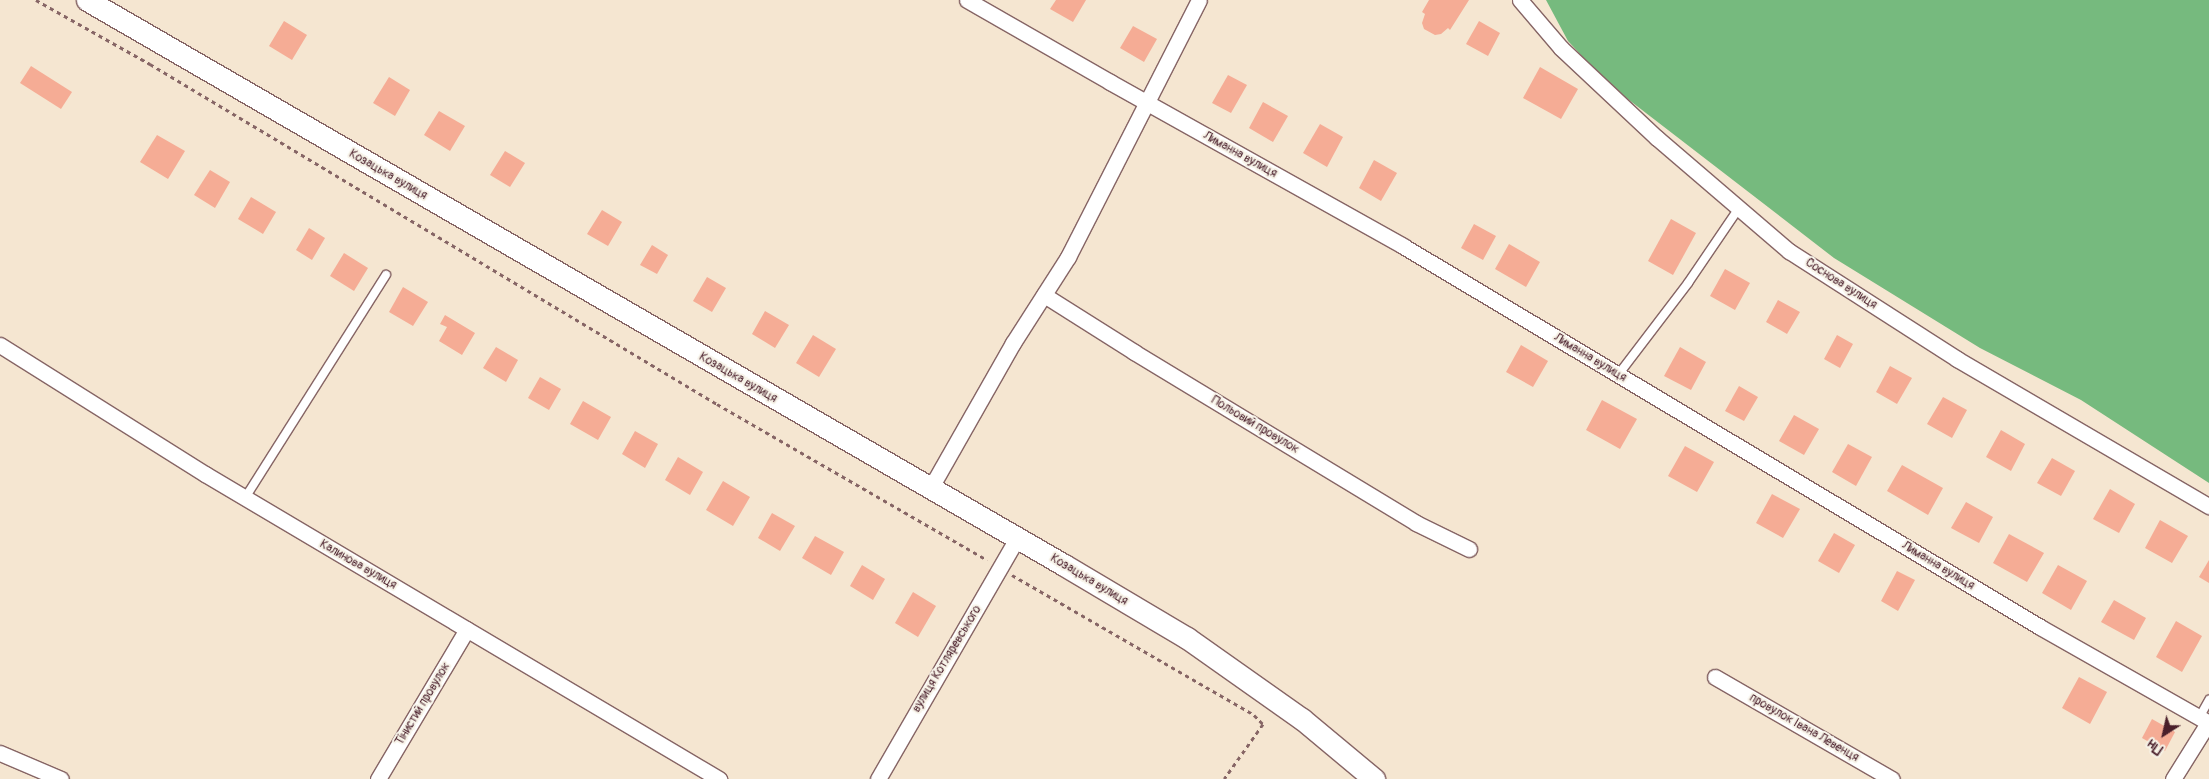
<!DOCTYPE html>
<meta charset="utf-8">
<style>
body{margin:0}
#map{position:relative;width:2209px;height:779px;overflow:hidden;background:#f5e6d1;font-family:Pangolin,sans-serif}
div>[style]{position:absolute}
.forest>*{inset:0;background:#76ba7e}
.building>*{inset:0;background:#f5ac95}
.path>*{height:3px;margin-top:-1.5px;transform-origin:0;background:repeating-linear-gradient(90deg,#866565 0 4px,transparent 0 8px)}
.roads{filter:drop-shadow(1px 0 #866565) drop-shadow(-1px 0 #866565) drop-shadow(0 1px #866565) drop-shadow(0 -1px #866565)}
.service>*{height:8px;margin:-4px;padding:0 4px;transform-origin:4px;border-radius:4px;background:#fff}
.minor>*{height:15px;margin:-7.5px;padding:0 7.5px;transform-origin:7.5px;border-radius:7.5px;background:#fff}
.secondary>*{height:21px;margin:-10.5px;padding:0 10.5px;transform-origin:10.5px;border-radius:10.5px;background:#fff}
span{translate:-50% -50%;white-space:nowrap;text-align:center;line-height:1.15;-webkit-text-stroke:4px #f7f3e8;paint-order:stroke}
.street-label{font-size:12px;color:#4a1f2b}
.north{position:absolute;left:2139px;top:709px;width:50px;height:50px;-webkit-text-stroke:4px #f7f3e8;paint-order:stroke;rotate:215deg;font-size:14px;font-weight:700;line-height:20px;text-align:center;color:#4a1f2b}
.north::after{content:'';display:block;margin:auto;width:18px;height:22px;background:#4a1f2b;clip-path:polygon(50% 0,100% 100%,50% 72%,0 100%)}
</style>
<div id="map">
<div class="forest">
<div style="clip-path:polygon(1546px 0,2209px 0,2209px 483px,2081px 400px,1980px 348px,1834px 258px,1607px 83px,1568px 41px)"></div>
</div>
<div class="building">
<div style="clip-path:polygon(1056px 0,1086px 0,1073px 22px,1050px 9px)"></div>
<div style="clip-path:polygon(1429px 0,1469px 0,1450px 30px,1448px 28px,1441px 34px,1435px 35px,1424px 29px,1422px 23px,1425px 14px,1422px 12px)"></div>
<div style="clip-path:polygon(284px 21px,307px 35px,292px 60px,269px 46px)"></div>
<div style="clip-path:polygon(1479px 21px,1500px 33px,1488px 56px,1466px 44px)"></div>
<div style="clip-path:polygon(1133px 26px,1157px 39px,1144px 62px,1120px 48px)"></div>
<div style="clip-path:polygon(31px 66px,72px 92px,61px 109px,20px 83px)"></div>
<div style="clip-path:polygon(1540px 67px,1578px 89px,1561px 119px,1523px 98px)"></div>
<div style="clip-path:polygon(1228px 75px,1247px 85px,1231px 113px,1212px 103px)"></div>
<div style="clip-path:polygon(389px 77px,410px 90px,395px 116px,373px 103px)"></div>
<div style="clip-path:polygon(1263px 102px,1288px 116px,1273px 142px,1249px 128px)"></div>
<div style="clip-path:polygon(439px 111px,465px 126px,450px 151px,424px 135px)"></div>
<div style="clip-path:polygon(1320px 124px,1343px 137px,1327px 167px,1303px 153px)"></div>
<div style="clip-path:polygon(157px 135px,185px 151px,168px 179px,140px 162px)"></div>
<div style="clip-path:polygon(505px 151px,525px 163px,510px 187px,490px 175px)"></div>
<div style="clip-path:polygon(1374px 160px,1397px 173px,1381px 201px,1359px 188px)"></div>
<div style="clip-path:polygon(210px 170px,230px 182px,215px 208px,194px 195px)"></div>
<div style="clip-path:polygon(251px 197px,276px 212px,263px 234px,238px 219px)"></div>
<div style="clip-path:polygon(602px 210px,622px 222px,608px 246px,587px 234px)"></div>
<div style="clip-path:polygon(1671px 219px,1696px 233px,1673px 275px,1648px 261px)"></div>
<div style="clip-path:polygon(1474px 224px,1496px 236px,1483px 260px,1461px 248px)"></div>
<div style="clip-path:polygon(309px 228px,325px 238px,312px 260px,296px 250px)"></div>
<div style="clip-path:polygon(1509px 244px,1540px 262px,1526px 287px,1495px 269px)"></div>
<div style="clip-path:polygon(652px 245px,668px 255px,657px 274px,640px 265px)"></div>
<div style="clip-path:polygon(344px 253px,368px 268px,354px 291px,330px 276px)"></div>
<div style="clip-path:polygon(1725px 269px,1750px 283px,1735px 310px,1710px 296px)"></div>
<div style="clip-path:polygon(707px 277px,726px 288px,712px 312px,693px 301px)"></div>
<div style="clip-path:polygon(403px 287px,428px 302px,413px 326px,389px 312px)"></div>
<div style="clip-path:polygon(1778px 300px,1800px 312px,1787px 334px,1766px 322px)"></div>
<div style="clip-path:polygon(765px 311px,789px 325px,775px 348px,752px 334px)"></div>
<div style="clip-path:polygon(445px 315px,475px 333px,462px 355px,439px 341px,447px 327px,440px 324px)"></div>
<div style="clip-path:polygon(813px 335px,836px 349px,819px 377px,796px 363px)"></div>
<div style="clip-path:polygon(1837px 335px,1853px 344px,1840px 368px,1824px 359px)"></div>
<div style="clip-path:polygon(1521px 345px,1548px 361px,1533px 387px,1506px 372px)"></div>
<div style="clip-path:polygon(496px 347px,518px 360px,506px 382px,483px 368px)"></div>
<div style="clip-path:polygon(1680px 347px,1706px 362px,1691px 390px,1664px 376px)"></div>
<div style="clip-path:polygon(1890px 366px,1912px 378px,1897px 404px,1876px 392px)"></div>
<div style="clip-path:polygon(540px 377px,561px 389px,549px 410px,528px 398px)"></div>
<div style="clip-path:polygon(1739px 386px,1758px 397px,1744px 421px,1725px 411px)"></div>
<div style="clip-path:polygon(1943px 397px,1967px 410px,1952px 438px,1927px 424px)"></div>
<div style="clip-path:polygon(1602px 400px,1637px 419px,1620px 449px,1586px 430px)"></div>
<div style="clip-path:polygon(583px 401px,611px 417px,598px 440px,570px 424px)"></div>
<div style="clip-path:polygon(1794px 415px,1819px 429px,1804px 455px,1779px 441px)"></div>
<div style="clip-path:polygon(2001px 430px,2025px 444px,2011px 471px,1986px 457px)"></div>
<div style="clip-path:polygon(635px 431px,658px 444px,645px 468px,622px 454px)"></div>
<div style="clip-path:polygon(1848px 444px,1872px 457px,1856px 486px,1832px 472px)"></div>
<div style="clip-path:polygon(1685px 446px,1714px 462px,1697px 492px,1668px 476px)"></div>
<div style="clip-path:polygon(678px 457px,703px 472px,690px 495px,665px 480px)"></div>
<div style="clip-path:polygon(2052px 458px,2075px 471px,2061px 496px,2037px 483px)"></div>
<div style="clip-path:polygon(1902px 465px,1943px 488px,1928px 515px,1887px 491px)"></div>
<div style="clip-path:polygon(723px 481px,750px 497px,733px 526px,706px 510px)"></div>
<div style="clip-path:polygon(2110px 489px,2135px 504px,2119px 533px,2093px 519px)"></div>
<div style="clip-path:polygon(1772px 494px,1800px 509px,1783px 538px,1756px 523px)"></div>
<div style="clip-path:polygon(1966px 502px,1993px 517px,1979px 543px,1951px 528px)"></div>
<div style="clip-path:polygon(772px 513px,795px 526px,780px 551px,758px 538px)"></div>
<div style="clip-path:polygon(2160px 520px,2188px 536px,2172px 563px,2145px 548px)"></div>
<div style="clip-path:polygon(1834px 533px,1855px 545px,1839px 573px,1818px 561px)"></div>
<div style="clip-path:polygon(2009px 534px,2044px 553px,2027px 582px,1993px 563px)"></div>
<div style="clip-path:polygon(815px 536px,844px 552px,831px 575px,802px 558px)"></div>
<div style="clip-path:polygon(2209px 560px,2209px 583px,2199px 577px)"></div>
<div style="clip-path:polygon(862px 565px,885px 579px,873px 600px,850px 586px)"></div>
<div style="clip-path:polygon(2058px 565px,2087px 581px,2071px 610px,2042px 593px)"></div>
<div style="clip-path:polygon(1897px 571px,1915px 580px,1898px 611px,1881px 601px)"></div>
<div style="clip-path:polygon(913px 592px,936px 606px,918px 637px,895px 623px)"></div>
<div style="clip-path:polygon(2114px 600px,2146px 618px,2134px 640px,2101px 622px)"></div>
<div style="clip-path:polygon(2176px 621px,2202px 636px,2182px 672px,2156px 657px)"></div>
<div style="clip-path:polygon(2079px 677px,2107px 692px,2090px 724px,2062px 708px)"></div>
<div style="clip-path:polygon(2152px 719px,2175px 732px,2165px 751px,2142px 738px)"></div>
</div>
<div class="path">
<div style="left:36px;top:0;width:131px;rotate:29.3deg"></div>
<div style="left:150px;top:64px;width:661px;rotate:30.95deg"></div>
<div style="left:717px;top:404px;width:312px;rotate:30deg"></div>
<div style="left:1012px;top:575px;width:280px;rotate:30deg"></div>
<div style="left:1254px;top:715px;width:13px;rotate:45deg"></div>
<div style="left:1263px;top:724px;width:67px;rotate:125.3deg"></div>
</div>
<div class="roads">
<div class="service">
<div style="left:1618px;top:375px;width:116px;rotate:-52.7deg"></div>
<div style="left:1688px;top:283px;width:91px;rotate:-55.8deg"></div>
<div style="left:245px;top:498px;width:264px;rotate:-57.7deg"></div>
<div style="left:2199px;top:718px;width:21px;rotate:-61deg"></div>
</div>
<div class="minor">
<div style="left:967px;top:0;width:165px;rotate:29.8deg"></div>
<div style="left:1110px;top:82px;width:336px;rotate:29.2deg"></div>
<div style="left:1403px;top:246px;width:742px;rotate:30.88deg"></div>
<div style="left:2040px;top:627px;width:194px;rotate:29.6deg"></div>
<div style="left:1520px;top:0;width:63px;rotate:49.5deg"></div>
<div style="left:1561px;top:48px;width:132px;rotate:43.2deg"></div>
<div style="left:1657px;top:138px;width:174px;rotate:40.6deg"></div>
<div style="left:1789px;top:251px;width:200px;rotate:32.7deg"></div>
<div style="left:1957px;top:359px;width:292px;rotate:30.3deg"></div>
<div style="left:1044px;top:295px;width:107px;rotate:32.3deg"></div>
<div style="left:1134px;top:352px;width:330px;rotate:31.2deg"></div>
<div style="left:1416px;top:523px;width:59px;rotate:26.1deg"></div>
<div style="left:0;top:345px;width:242px;rotate:32.2deg"></div>
<div style="left:205px;top:474px;width:598px;rotate:30.68deg"></div>
<div style="left:930px;top:489px;width:168px;rotate:-60.4deg"></div>
<div style="left:1013px;top:343px;width:102px;rotate:-57.4deg"></div>
<div style="left:1068px;top:257px;width:288px;rotate:-63deg"></div>
<div style="left:1715px;top:677px;width:204px;rotate:30deg"></div>
<div style="left:0;top:753px;width:66px;rotate:23.1deg"></div>
<div style="left:378px;top:779px;width:174px;rotate:-59.3deg"></div>
<div style="left:878px;top:779px;width:278px;rotate:-60deg"></div>
<div style="left:2173px;top:779px;width:66px;rotate:-58deg"></div>
</div>
<div class="secondary">
<div style="left:87px;top:0;width:1129px;rotate:30.04deg"></div>
<div style="left:1064px;top:565px;width:143px;rotate:30.7deg"></div>
<div style="left:1187px;top:638px;width:141px;rotate:35.2deg"></div>
<div style="left:1302px;top:719px;width:94px;rotate:39.8deg"></div>
</div>
</div>
<div class="street-label">
<span style="left:1240px;top:155px;rotate:29deg">Лиманна вулиця</span>
<span style="left:388px;top:175px;rotate:30deg">Козацька вулиця</span>
<span style="left:1841px;top:284px;rotate:33deg">Соснова вулиця</span>
<span style="left:1590px;top:358px;rotate:31deg">Лиманна вулиця</span>
<span style="left:738px;top:378px;rotate:30deg">Козацька вулиця</span>
<span style="left:1255px;top:425px;rotate:31deg">Польовий провулок</span>
<span style="left:358px;top:565px;rotate:30deg">Калинова вулиця</span>
<span style="left:1938px;top:566px;rotate:31deg">Лиманна вулиця</span>
<span style="left:1089px;top:580px;rotate:31deg">Козацька вулиця</span>
<span style="left:947px;top:659px;rotate:-59deg">вулиця Котляревського</span>
<span style="left:423px;top:704px;rotate:-59deg">Тінистий провулок</span>
<span style="left:1804px;top:728px;rotate:30deg">провулок Івана Левенця</span>
</div>
<div class="north">Пн</div>
</div>
